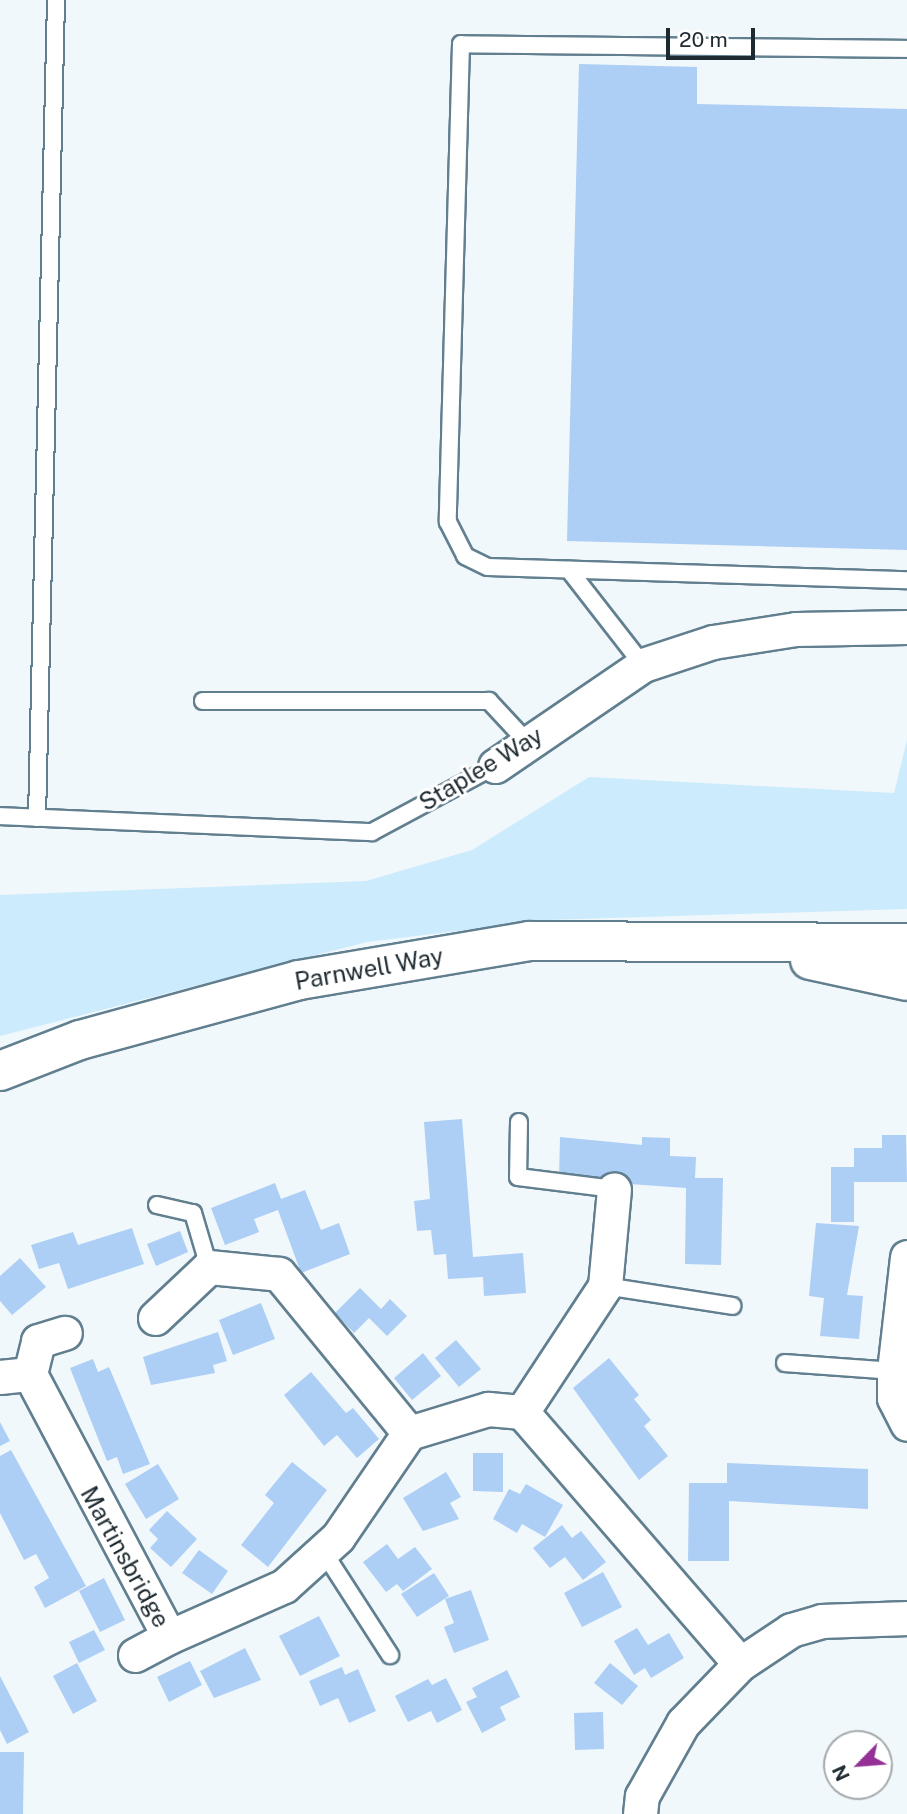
<!DOCTYPE html>
<style>
body{margin:0}
#map{position:relative;width:907px;height:1814px;overflow:hidden;background:#f1f8fc;font-family:"Public Sans",sans-serif}
div>[style]{position:absolute}
.green>*{inset:0;background:#ccebfc}
.building>*{inset:0;background:#adcef5}
.roads{filter:drop-shadow(2px 0 #617f8f) drop-shadow(-2px 0 #617f8f) drop-shadow(0 2px #617f8f) drop-shadow(0 -2px #617f8f)}
.service>*{height:16px;margin:-8px;padding:0 8px;transform-origin:8px;border-radius:8px;background:#fff}
.minor>*{height:33px;margin:-16.5px;padding:0 16.5px;transform-origin:16.5px;border-radius:16.5px;background:#fff}
.tertiary>*{height:38px;margin:-19px;padding:0 19px;transform-origin:19px;border-radius:19px;background:#fff}
span{translate:-50% -50%;white-space:nowrap;text-align:center;line-height:1.15;-webkit-text-stroke:6px #fff;paint-order:stroke}
.street-label{font-size:24px;color:#1e2a31}
.north{position:absolute;left:823px;top:1730px;width:70px;height:70px;box-sizing:border-box;background:#fff;border:2px solid #a5aaad;border-radius:50%;rotate:245deg;font-size:19px;font-weight:700;line-height:28px;text-align:center;color:#1e2a31}
.north::after{content:'';display:block;margin:auto;width:24px;height:32px;background:#943096;clip-path:polygon(50% 0,100% 100%,50% 72%,0 100%)}
.scale{position:absolute;left:666px;top:28px;width:89px;height:32px;box-sizing:border-box;border:4px solid #1e2a31;border-top:0;padding-left:9px;font-size:21px;line-height:24px;white-space:nowrap;color:#1e2a31;-webkit-text-stroke:5px #fff;paint-order:stroke}
</style>
<div id="map">
<div class="green">
<div style="clip-path:polygon(907px 740px,907px 909px,547px 920px,367px 942px,0 1036px,0 895px,366px 881px,472px 850px,589px 777px,894px 793px)"></div>
</div>
<div class="building">
<div style="clip-path:polygon(579px 64px,697px 67px,697px 104px,907px 109px,907px 550px,567px 541px)"></div>
<div style="clip-path:polygon(462px 1119px,473px 1257px,523px 1253px,526px 1293px,484px 1296px,483px 1277px,448px 1279px,446px 1254px,434px 1255px,431px 1230px,417px 1231px,414px 1201px,430px 1199px,424px 1122px)"></div>
<div style="clip-path:polygon(882px 1135px,906px 1135px,907px 1182px,854px 1182px,854px 1222px,831px 1222px,831px 1167px,854px 1167px,854px 1148px,882px 1148px)"></div>
<div style="clip-path:polygon(560px 1137px,642px 1145px,642px 1137px,670px 1138px,670px 1156px,696px 1157px,695px 1178px,723px 1178px,721px 1265px,685px 1264px,686px 1188px,559px 1179px)"></div>
<div style="clip-path:polygon(275px 1183px,281px 1199px,305px 1190px,321px 1230px,339px 1223px,350px 1254px,301px 1273px,278px 1210px,254px 1219px,259px 1232px,225px 1245px,211px 1208px)"></div>
<div style="clip-path:polygon(816px 1223px,859px 1226px,847px 1295px,863px 1296px,859px 1339px,820px 1336px,824px 1298px,809px 1296px)"></div>
<div style="clip-path:polygon(132px 1228px,144px 1264px,68px 1289px,59px 1263px,39px 1269px,31px 1245px,73px 1232px,78px 1245px)"></div>
<div style="clip-path:polygon(180px 1231px,188px 1252px,156px 1266px,147px 1244px)"></div>
<div style="clip-path:polygon(20px 1258px,46px 1287px,12px 1315px,0 1301px,0 1276px)"></div>
<div style="clip-path:polygon(360px 1288px,381px 1309px,390px 1299px,407px 1316px,387px 1336px,369px 1318px,354px 1333px,335px 1313px)"></div>
<div style="clip-path:polygon(261px 1303px,275px 1339px,233px 1355px,219px 1320px)"></div>
<div style="clip-path:polygon(218px 1332px,227px 1361px,213px 1365px,215px 1373px,151px 1385px,143px 1357px)"></div>
<div style="clip-path:polygon(456px 1340px,481px 1369px,459px 1387px,435px 1358px)"></div>
<div style="clip-path:polygon(423px 1353px,441px 1376px,412px 1400px,394px 1378px)"></div>
<div style="clip-path:polygon(609px 1358px,639px 1395px,634px 1399px,651px 1420px,644px 1426px,668px 1456px,639px 1480px,573px 1388px)"></div>
<div style="clip-path:polygon(93px 1359px,98px 1372px,109px 1367px,150px 1464px,123px 1474px,117px 1457px,107px 1461px,70px 1368px)"></div>
<div style="clip-path:polygon(311px 1372px,346px 1413px,353px 1408px,379px 1439px,357px 1458px,337px 1435px,324px 1446px,284px 1395px)"></div>
<div style="clip-path:polygon(0 1422px,10px 1441px,0 1446px)"></div>
<div style="clip-path:polygon(11px 1450px,86px 1586px,45px 1608px,34px 1587px,49px 1578px,36px 1554px,24px 1560px,0 1513px,0 1456px)"></div>
<div style="clip-path:polygon(473px 1453px,503px 1453px,503px 1492px,473px 1491px)"></div>
<div style="clip-path:polygon(292px 1462px,327px 1490px,268px 1567px,241px 1545px,274px 1503px,265px 1495px)"></div>
<div style="clip-path:polygon(727px 1463px,868px 1469px,868px 1509px,729px 1501px,729px 1561px,688px 1561px,689px 1483px,727px 1483px)"></div>
<div style="clip-path:polygon(158px 1464px,179px 1499px,146px 1519px,125px 1484px)"></div>
<div style="clip-path:polygon(446px 1472px,461px 1497px,450px 1503px,459px 1519px,423px 1531px,403px 1498px)"></div>
<div style="clip-path:polygon(526px 1484px,563px 1505px,545px 1537px,522px 1524px,517px 1533px,493px 1519px,509px 1489px,520px 1494px)"></div>
<div style="clip-path:polygon(167px 1511px,197px 1539px,171px 1567px,150px 1548px,158px 1539px,149px 1530px)"></div>
<div style="clip-path:polygon(562px 1525px,572px 1538px,581px 1531px,606px 1562px,583px 1580px,565px 1557px,550px 1568px,533px 1548px)"></div>
<div style="clip-path:polygon(387px 1544px,398px 1559px,415px 1547px,432px 1569px,403px 1591px,397px 1584px,386px 1592px,363px 1562px)"></div>
<div style="clip-path:polygon(199px 1550px,228px 1571px,212px 1594px,182px 1573px)"></div>
<div style="clip-path:polygon(603px 1572px,622px 1607px,582px 1627px,564px 1593px)"></div>
<div style="clip-path:polygon(434px 1573px,449px 1596px,417px 1617px,401px 1594px)"></div>
<div style="clip-path:polygon(104px 1578px,125px 1620px,100px 1632px,79px 1591px)"></div>
<div style="clip-path:polygon(471px 1590px,489px 1640px,454px 1653px,444px 1627px,454px 1623px,445px 1599px)"></div>
<div style="clip-path:polygon(319px 1616px,340px 1656px,300px 1676px,279px 1636px)"></div>
<div style="clip-path:polygon(637px 1628px,648px 1645px,669px 1633px,684px 1658px,651px 1678px,645px 1668px,634px 1675px,614px 1641px)"></div>
<div style="clip-path:polygon(94px 1630px,105px 1650px,79px 1663px,69px 1642px)"></div>
<div style="clip-path:polygon(245px 1648px,261px 1680px,214px 1698px,200px 1671px)"></div>
<div style="clip-path:polygon(190px 1661px,202px 1685px,169px 1702px,157px 1677px)"></div>
<div style="clip-path:polygon(77px 1663px,97px 1701px,73px 1714px,53px 1676px)"></div>
<div style="clip-path:polygon(610px 1663px,638px 1686px,622px 1705px,594px 1683px)"></div>
<div style="clip-path:polygon(342px 1667px,345px 1675px,358px 1669px,376px 1711px,349px 1723px,338px 1698px,320px 1706px,309px 1681px)"></div>
<div style="clip-path:polygon(507px 1670px,520px 1697px,500px 1707px,506px 1720px,482px 1733px,466px 1702px,477px 1697px,472px 1688px)"></div>
<div style="clip-path:polygon(0 1676px,29px 1732px,7px 1744px,0 1730px)"></div>
<div style="clip-path:polygon(446px 1678px,462px 1710px,437px 1723px,431px 1711px,408px 1722px,395px 1696px,428px 1679px,432px 1685px)"></div>
<div style="clip-path:polygon(603px 1712px,604px 1749px,575px 1750px,574px 1713px)"></div>
<div style="clip-path:polygon(0 1752px,24px 1752px,23px 1814px,0 1814px)"></div>
</div>
<div class="roads">
<div class="service">
<div style="left:907px;top:49px;width:446px;rotate:-179.4deg"></div>
<div style="left:461px;top:44px;width:478px;rotate:91.6deg"></div>
<div style="left:448px;top:522px;width:38px;rotate:63deg"></div>
<div style="left:465px;top:556px;width:25px;rotate:26deg"></div>
<div style="left:488px;top:567px;width:419px;rotate:1.8deg"></div>
<div style="left:569px;top:570px;width:120px;rotate:52.1deg"></div>
<div style="left:203px;top:701px;width:286px"></div>
<div style="left:489px;top:701px;width:57px;rotate:47.1deg"></div>
<div style="left:0;top:816px;width:372px;rotate:2.5deg"></div>
<div style="left:372px;top:832px;width:140px;rotate:-28.2deg"></div>
<div style="left:37px;top:818px;width:818px;rotate:-88.67deg"></div>
<div style="left:519px;top:1122px;width:55px;rotate:91deg"></div>
<div style="left:518px;top:1177px;width:97px;rotate:7.1deg"></div>
<div style="left:157px;top:1205px;width:37px;rotate:13deg"></div>
<div style="left:193px;top:1213px;width:56px;rotate:73.5deg"></div>
<div style="left:605px;top:1286px;width:129px;rotate:8.9deg"></div>
<div style="left:785px;top:1363px;width:109px;rotate:4.2deg"></div>
<div style="left:323px;top:1551px;width:124px;rotate:57.2deg"></div>
</div>
<div class="minor">
<div style="left:495px;top:766px;width:179px;rotate:-34.3deg"></div>
<div style="left:643px;top:665px;width:74px;rotate:-18.2deg"></div>
<div style="left:713px;top:642px;width:84px;rotate:-8.9deg"></div>
<div style="left:796px;top:629px;width:111px;rotate:-1deg"></div>
<div style="left:907px;top:1257px;width:115px;rotate:96.5deg"></div>
<div style="left:894px;top:1371px;width:27px;rotate:90deg"></div>
<div style="left:894px;top:1398px;width:29px;rotate:63deg"></div>
<div style="left:155px;top:1318px;width:74px;rotate:-43.4deg"></div>
<div style="left:209px;top:1267px;width:70px;rotate:5.7deg"></div>
<div style="left:279px;top:1274px;width:205px;rotate:50.7deg"></div>
<div style="left:30px;top:1374px;width:297px;rotate:62.1deg"></div>
<div style="left:169px;top:1637px;width:126px;rotate:-23.9deg"></div>
<div style="left:284px;top:1586px;width:73px;rotate:-42.2deg"></div>
<div style="left:338px;top:1537px;width:126px;rotate:-55.7deg"></div>
<div style="left:409px;top:1433px;width:83px;rotate:-16.9deg"></div>
<div style="left:488px;top:1409px;width:34px;rotate:5deg"></div>
<div style="left:522px;top:1412px;width:333px;rotate:49.1deg"></div>
<div style="left:30px;top:1374px;width:34px;rotate:-76deg"></div>
<div style="left:38px;top:1341px;width:28px;rotate:-17deg"></div>
<div style="left:0;top:1377px;width:30px;rotate:-6deg"></div>
<div style="left:522px;top:1412px;width:151px;rotate:-56.6deg"></div>
<div style="left:605px;top:1286px;width:97px;rotate:-84.7deg"></div>
<div style="left:135px;top:1655px;width:38px;rotate:-28deg"></div>
<div style="left:640px;top:1814px;width:18px;rotate:-84deg"></div>
<div style="left:642px;top:1796px;width:84px;rotate:-60.7deg"></div>
<div style="left:683px;top:1723px;width:82px;rotate:-46deg"></div>
<div style="left:740px;top:1664px;width:61px;rotate:-33.7deg"></div>
<div style="left:791px;top:1630px;width:32px;rotate:-16deg"></div>
<div style="left:822px;top:1621px;width:85px;rotate:-2deg"></div>
</div>
<div class="tertiary">
<div style="left:810px;top:960px;width:99px;rotate:12.2deg"></div>
<div style="left:0;top:1071px;width:86px;rotate:-21.2deg"></div>
<div style="left:80px;top:1040px;width:227px;rotate:-15.3deg"></div>
<div style="left:299px;top:980px;width:233px;rotate:-9.6deg"></div>
<div style="left:529px;top:941px;width:378px;rotate:0.3deg"></div>
</div>
</div>
<div class="street-label">
<span style="left:481px;top:769px;rotate:-31deg">Staplee Way</span>
<span style="left:369px;top:969px;rotate:-10deg">Parnwell Way</span>
<span style="left:125px;top:1557px;rotate:61deg">Martinsbridge</span>
</div>
<div class="north">N</div>
<div class="scale">20 m</div>
</div>
